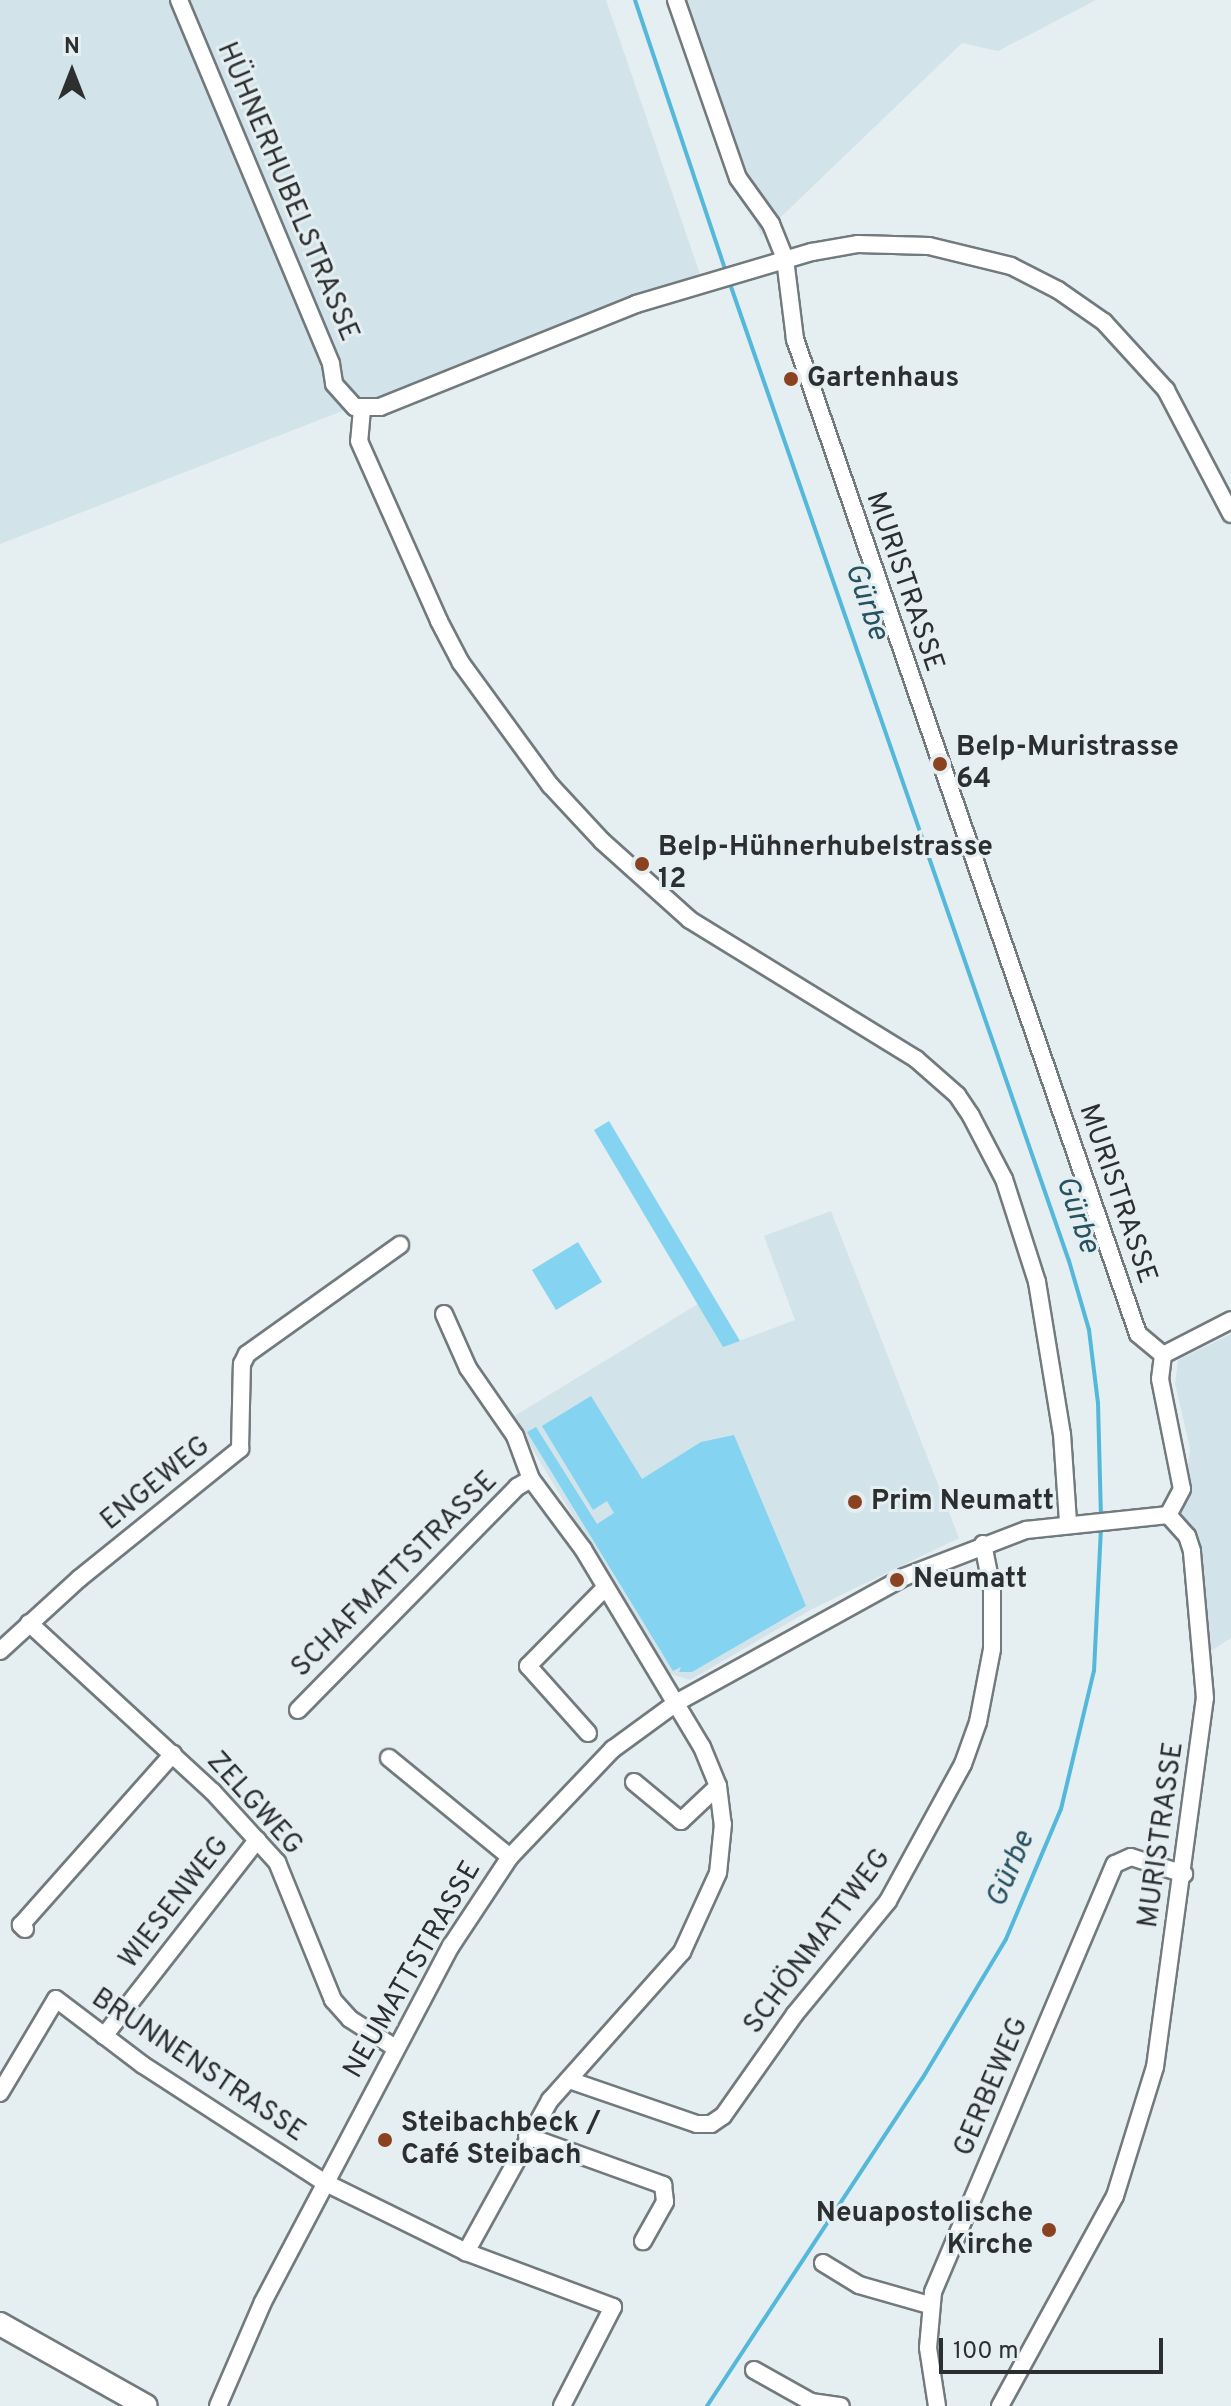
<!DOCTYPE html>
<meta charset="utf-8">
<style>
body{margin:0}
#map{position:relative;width:1231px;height:2406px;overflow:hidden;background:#e5eef1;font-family:Overpass,sans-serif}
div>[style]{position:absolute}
.built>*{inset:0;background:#d2e3ea}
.green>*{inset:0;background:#84d3f0}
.stream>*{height:4px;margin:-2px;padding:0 2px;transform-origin:2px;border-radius:2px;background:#54b8db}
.roads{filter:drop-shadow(2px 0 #727a7d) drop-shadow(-2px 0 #727a7d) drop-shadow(0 2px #727a7d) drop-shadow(0 -2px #727a7d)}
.minor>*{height:16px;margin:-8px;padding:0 8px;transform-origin:8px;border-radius:8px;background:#fff}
.major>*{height:22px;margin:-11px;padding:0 11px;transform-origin:11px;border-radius:11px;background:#fff}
.dots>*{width:22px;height:22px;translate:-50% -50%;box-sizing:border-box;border:4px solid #e5eef1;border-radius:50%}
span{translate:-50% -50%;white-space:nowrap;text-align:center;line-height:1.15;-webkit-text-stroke:6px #e5eef1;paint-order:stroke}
.street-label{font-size:28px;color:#2c2f30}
.poi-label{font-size:28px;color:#2c2f30;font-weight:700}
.left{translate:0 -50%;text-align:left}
.right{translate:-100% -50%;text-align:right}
.water-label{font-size:30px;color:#265261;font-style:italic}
.north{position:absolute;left:32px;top:32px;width:80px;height:80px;-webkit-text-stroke:6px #e5eef1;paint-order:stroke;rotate:0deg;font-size:22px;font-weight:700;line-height:32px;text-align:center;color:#2c2f30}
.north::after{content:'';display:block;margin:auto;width:28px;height:36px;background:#2c2f30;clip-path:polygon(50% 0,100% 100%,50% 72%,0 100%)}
.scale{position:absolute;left:939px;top:2338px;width:224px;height:36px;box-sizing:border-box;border:4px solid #2c2f30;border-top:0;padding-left:10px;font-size:24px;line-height:28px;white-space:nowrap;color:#2c2f30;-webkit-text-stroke:6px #e5eef1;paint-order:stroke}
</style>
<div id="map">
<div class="built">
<div style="clip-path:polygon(0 0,606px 0,703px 283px,390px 404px,350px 408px,0 544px)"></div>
<div style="clip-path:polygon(680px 0,1096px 0,998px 51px,962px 43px,761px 236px)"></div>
<div style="clip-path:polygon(831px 1211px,959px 1538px,812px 1609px,690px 1680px,668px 1673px,513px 1417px,698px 1304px,723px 1347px,795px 1320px,764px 1236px)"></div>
<div style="clip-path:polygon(1231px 1334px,1231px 1638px,1209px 1652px,1195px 1535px,1182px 1515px,1190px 1448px,1175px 1384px,1178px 1360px)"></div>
</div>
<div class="green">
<div style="clip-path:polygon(609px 1121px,740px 1341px,723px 1347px,594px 1130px)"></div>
<div style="clip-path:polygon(578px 1242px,602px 1282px,556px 1310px,532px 1270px)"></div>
<div style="clip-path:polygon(591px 1396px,642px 1479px,701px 1442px,734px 1435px,806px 1606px,692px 1672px,679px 1672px,681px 1667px,673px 1671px,527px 1432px,536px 1427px,597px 1524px,614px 1513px,607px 1501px,593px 1510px,542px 1426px)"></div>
</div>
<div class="stream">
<div style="left:635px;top:0;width:287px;rotate:71.5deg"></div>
<div style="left:729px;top:281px;width:1037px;rotate:70.87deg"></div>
<div style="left:1069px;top:1261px;width:72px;rotate:73.8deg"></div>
<div style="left:1089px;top:1330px;width:74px;rotate:83deg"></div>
<div style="left:1098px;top:1403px;width:116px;rotate:88.5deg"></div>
<div style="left:707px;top:2406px;width:391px;rotate:-56.7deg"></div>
<div style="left:922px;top:2079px;width:163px;rotate:-59deg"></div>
<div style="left:1006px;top:1939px;width:141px;rotate:-67.1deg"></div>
<div style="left:1061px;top:1809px;width:142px;rotate:-76.6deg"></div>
<div style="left:1094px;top:1671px;width:143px;rotate:-87.2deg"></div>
</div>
<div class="roads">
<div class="minor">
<div style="left:179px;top:0;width:394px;rotate:67.3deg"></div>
<div style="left:331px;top:364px;width:20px;rotate:81deg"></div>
<div style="left:334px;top:384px;width:31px;rotate:48deg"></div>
<div style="left:355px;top:407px;width:25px"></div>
<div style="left:380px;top:407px;width:276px;rotate:-21.9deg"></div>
<div style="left:636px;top:304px;width:184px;rotate:-16.5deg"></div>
<div style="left:812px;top:252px;width:47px;rotate:-9.9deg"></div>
<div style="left:858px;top:244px;width:71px;rotate:1.6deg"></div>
<div style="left:929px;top:246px;width:84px;rotate:13.7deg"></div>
<div style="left:1011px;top:266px;width:53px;rotate:27.1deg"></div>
<div style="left:1058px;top:290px;width:56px;rotate:34.8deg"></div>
<div style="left:1104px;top:322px;width:92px;rotate:47.6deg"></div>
<div style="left:1166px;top:390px;width:140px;rotate:62.3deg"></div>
<div style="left:676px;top:0;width:188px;rotate:70.8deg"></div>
<div style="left:738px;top:178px;width:57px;rotate:54.3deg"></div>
<div style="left:771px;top:224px;width:38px;rotate:68deg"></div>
<div style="left:785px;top:259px;width:81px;rotate:82.9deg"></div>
<div style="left:795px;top:339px;width:1052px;rotate:70.98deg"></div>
<div style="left:1138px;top:1334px;width:33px;rotate:40deg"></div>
<div style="left:362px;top:409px;width:32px;rotate:95deg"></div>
<div style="left:359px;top:441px;width:197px;rotate:66deg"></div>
<div style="left:439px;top:621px;width:47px;rotate:62.4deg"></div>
<div style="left:461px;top:663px;width:151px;rotate:53.9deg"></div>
<div style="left:550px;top:785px;width:76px;rotate:47.1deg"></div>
<div style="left:602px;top:841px;width:118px;rotate:41.9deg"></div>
<div style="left:690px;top:920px;width:265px;rotate:31.6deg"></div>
<div style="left:916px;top:1059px;width:55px;rotate:41.3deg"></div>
<div style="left:957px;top:1095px;width:25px;rotate:56deg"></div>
<div style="left:971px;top:1116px;width:71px;rotate:62.4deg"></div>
<div style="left:1004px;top:1179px;width:108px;rotate:72.2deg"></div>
<div style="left:1037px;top:1282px;width:154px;rotate:80.7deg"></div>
<div style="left:1062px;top:1434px;width:88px;rotate:86.1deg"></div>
<div style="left:444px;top:1314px;width:59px;rotate:66deg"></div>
<div style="left:468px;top:1368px;width:83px;rotate:55.3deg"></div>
<div style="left:515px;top:1436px;width:46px;rotate:69.6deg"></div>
<div style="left:531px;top:1479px;width:87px;rotate:53.4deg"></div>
<div style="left:583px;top:1549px;width:231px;rotate:59deg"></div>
<div style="left:702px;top:1747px;width:42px;rotate:67.7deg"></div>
<div style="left:718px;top:1786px;width:38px;rotate:83deg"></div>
<div style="left:723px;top:1824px;width:49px;rotate:95.8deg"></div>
<div style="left:718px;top:1873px;width:87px;rotate:114.5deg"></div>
<div style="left:682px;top:1952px;width:198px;rotate:131.7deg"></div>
<div style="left:550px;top:2100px;width:174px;rotate:118.9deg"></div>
<div style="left:1163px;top:1355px;width:24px;rotate:97deg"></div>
<div style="left:1160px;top:1379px;width:112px;rotate:78.7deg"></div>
<div style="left:1182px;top:1489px;width:30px;rotate:118deg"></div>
<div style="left:1163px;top:1355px;width:76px;rotate:-27.2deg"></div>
<div style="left:29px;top:1623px;width:250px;rotate:42.6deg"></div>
<div style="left:213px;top:1792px;width:95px;rotate:47.6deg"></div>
<div style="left:277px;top:1862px;width:149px;rotate:67.9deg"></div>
<div style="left:333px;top:2000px;width:25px;rotate:48deg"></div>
<div style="left:350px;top:2019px;width:52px;rotate:32.5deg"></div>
<div style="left:0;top:1651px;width:108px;rotate:-42.4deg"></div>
<div style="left:80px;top:1578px;width:206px;rotate:-38.9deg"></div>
<div style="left:240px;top:1449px;width:85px;rotate:-88.7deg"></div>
<div style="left:242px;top:1364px;width:11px;rotate:-63deg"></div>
<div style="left:247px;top:1354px;width:188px;rotate:-35.5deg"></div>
<div style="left:298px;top:1710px;width:313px;rotate:-45.5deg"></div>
<div style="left:517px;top:1487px;width:16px;rotate:-30deg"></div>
<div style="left:588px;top:1733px;width:90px;rotate:-131.8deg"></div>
<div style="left:528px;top:1666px;width:110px;rotate:-45.4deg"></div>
<div style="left:389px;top:1758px;width:156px;rotate:39.3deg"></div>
<div style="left:634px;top:1782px;width:61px;rotate:39.7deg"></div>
<div style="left:681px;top:1821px;width:51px;rotate:-43.4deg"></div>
<div style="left:25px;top:1929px;width:6px;rotate:-135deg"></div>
<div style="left:21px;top:1925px;width:229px;rotate:-48.4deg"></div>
<div style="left:104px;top:2036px;width:249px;rotate:-52deg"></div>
<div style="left:569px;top:2080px;width:135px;rotate:19deg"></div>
<div style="left:697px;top:2124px;width:14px"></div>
<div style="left:711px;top:2124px;width:14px;rotate:-34deg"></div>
<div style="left:723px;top:2116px;width:125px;rotate:-54.8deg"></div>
<div style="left:795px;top:2014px;width:146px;rotate:-50.5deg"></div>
<div style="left:888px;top:1901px;width:156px;rotate:-61.3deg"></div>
<div style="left:963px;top:1764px;width:45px;rotate:-70.3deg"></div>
<div style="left:978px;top:1722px;width:74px;rotate:-79.1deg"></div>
<div style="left:992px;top:1649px;width:60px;rotate:-90deg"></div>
<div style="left:992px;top:1589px;width:46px;rotate:-101.3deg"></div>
<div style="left:0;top:2093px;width:109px;rotate:-59.2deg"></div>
<div style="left:56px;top:1999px;width:109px;rotate:37.2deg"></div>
<div style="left:143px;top:2065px;width:216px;rotate:32.9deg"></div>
<div style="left:324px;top:2182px;width:158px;rotate:26.2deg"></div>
<div style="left:466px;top:2252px;width:157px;rotate:20.5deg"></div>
<div style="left:613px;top:2307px;width:111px;rotate:117.3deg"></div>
<div style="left:527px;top:2136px;width:145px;rotate:19.8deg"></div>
<div style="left:663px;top:2185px;width:17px;rotate:83deg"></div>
<div style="left:665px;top:2202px;width:45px;rotate:119.4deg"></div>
<div style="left:823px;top:2263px;width:42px;rotate:31.4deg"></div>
<div style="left:859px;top:2285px;width:73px;rotate:15.9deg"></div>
<div style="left:754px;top:2370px;width:65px;rotate:29.3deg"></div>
<div style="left:811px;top:2402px;width:30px;rotate:8deg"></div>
<div style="left:218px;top:2406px;width:113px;rotate:-66.6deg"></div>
<div style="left:263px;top:2302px;width:403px;rotate:-62.2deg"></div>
<div style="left:451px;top:1946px;width:107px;rotate:-56.5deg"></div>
<div style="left:510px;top:1857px;width:149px;rotate:-46.4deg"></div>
<div style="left:613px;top:1749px;width:78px;rotate:-36.1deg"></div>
<div style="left:676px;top:1703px;width:260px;rotate:-28.9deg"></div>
<div style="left:904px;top:1577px;width:131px;rotate:-21.1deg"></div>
<div style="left:1026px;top:1530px;width:143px;rotate:-6deg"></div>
<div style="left:937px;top:2406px;width:59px;rotate:-98.8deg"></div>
<div style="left:928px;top:2348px;width:56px;rotate:-84.9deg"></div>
<div style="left:933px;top:2292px;width:465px;rotate:-67deg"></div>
<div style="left:1115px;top:1864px;width:17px;rotate:-24deg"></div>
<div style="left:1131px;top:1857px;width:56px;rotate:17.8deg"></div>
<div style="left:1000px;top:2406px;width:239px;rotate:-61.3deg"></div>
<div style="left:1115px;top:2196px;width:135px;rotate:-72.8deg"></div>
<div style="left:1155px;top:2067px;width:372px;rotate:-82.3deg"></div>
<div style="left:1205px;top:1698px;width:148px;rotate:-95.1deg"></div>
<div style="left:1192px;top:1551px;width:16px;rotate:-108deg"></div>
<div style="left:1187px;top:1536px;width:28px;rotate:-132deg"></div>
</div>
<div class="major">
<div style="left:0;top:2324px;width:167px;rotate:29.3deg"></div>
</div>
</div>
<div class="dots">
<div style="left:791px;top:379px;background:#8a4221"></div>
<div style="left:940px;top:764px;background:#8a4221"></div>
<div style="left:642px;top:864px;background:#8a4221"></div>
<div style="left:855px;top:1502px;background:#8a4221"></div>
<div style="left:897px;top:1580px;background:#8a4221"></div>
<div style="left:385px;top:2140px;background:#8a4221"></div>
<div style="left:1049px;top:2230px;background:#8a4221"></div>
</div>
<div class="street-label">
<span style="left:287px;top:192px;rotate:67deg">HÜHNERHUBELSTRASSE</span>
<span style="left:904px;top:582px;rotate:71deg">MURISTRASSE</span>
<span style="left:1117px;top:1194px;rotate:71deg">MURISTRASSE</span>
<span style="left:156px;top:1484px;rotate:-39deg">ENGEWEG</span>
<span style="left:395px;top:1575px;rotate:-45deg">SCHAFMATTSTRASSE</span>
<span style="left:254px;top:1804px;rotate:48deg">ZELGWEG</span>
<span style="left:1162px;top:1835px;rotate:-82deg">MURISTRASSE</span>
<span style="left:175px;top:1903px;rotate:-52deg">WIESENWEG</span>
<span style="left:818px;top:1942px;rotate:-53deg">SCHÖNMATTWEG</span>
<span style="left:413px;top:1970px;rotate:-60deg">NEUMATTSTRASSE</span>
<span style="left:198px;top:2066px;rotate:34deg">BRUNNENSTRASSE</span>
<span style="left:992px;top:2087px;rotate:-67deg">GERBEWEG</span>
</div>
<div class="poi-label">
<span class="left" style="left:807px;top:379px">Gartenhaus</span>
<span class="left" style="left:956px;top:764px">Belp-Muristrasse<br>64</span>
<span class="left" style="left:658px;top:864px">Belp-Hühnerhubelstrasse<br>12</span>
<span class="left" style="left:871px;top:1502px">Prim Neumatt</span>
<span class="left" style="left:913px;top:1580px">Neumatt</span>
<span class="left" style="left:401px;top:2140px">Steibachbeck /<br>Café Steibach</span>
<span class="right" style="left:1033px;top:2230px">Neuapostolische<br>Kirche</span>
</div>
<div class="water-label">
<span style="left:865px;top:602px;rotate:71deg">Gürbe</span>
<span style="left:1076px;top:1215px;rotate:71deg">Gürbe</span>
<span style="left:1012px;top:1870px;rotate:-67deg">Gürbe</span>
</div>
<div class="north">N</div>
<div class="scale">100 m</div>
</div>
